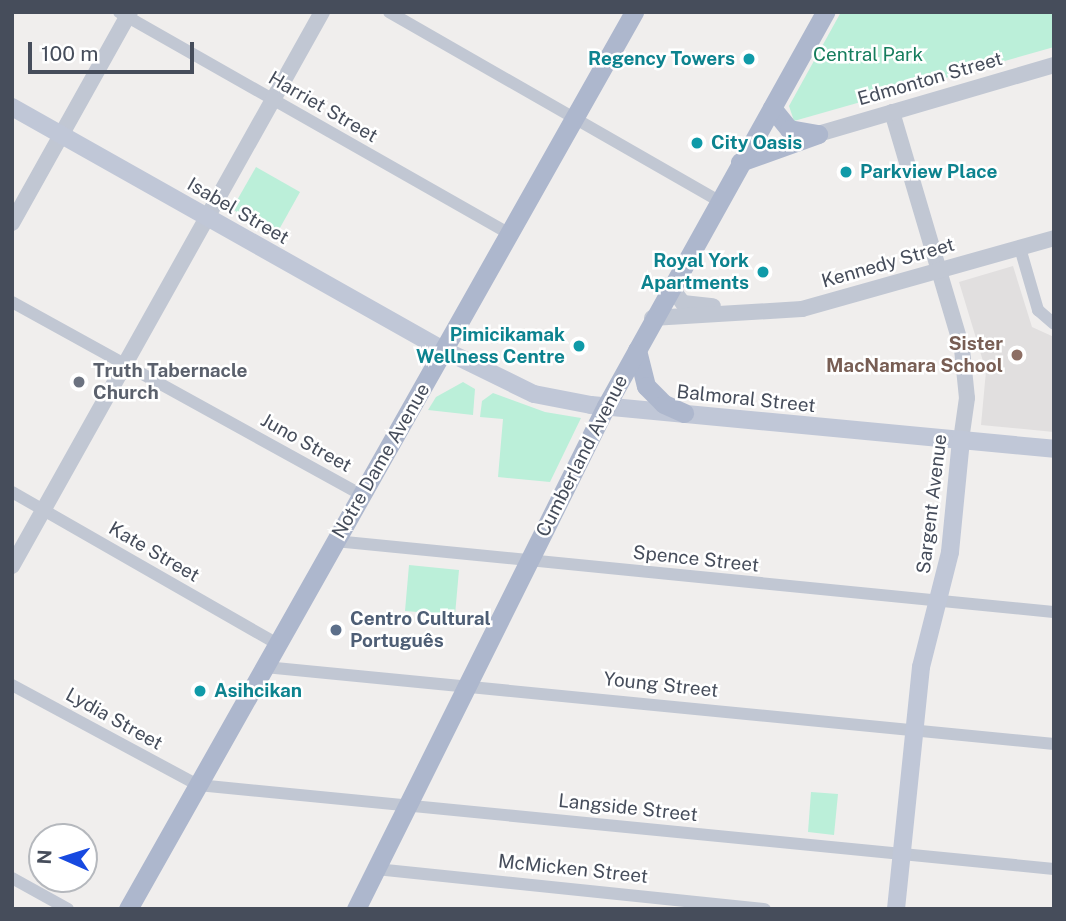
<!DOCTYPE html>
<meta charset="utf-8">
<style>
body{margin:0}
#map{position:relative;width:1066px;height:921px;overflow:hidden;background:#f0eeed;font-family:"Public Sans",sans-serif}
div>[style]{position:absolute}
.education>*{inset:0;background:#e1dfdf}
.green>*{inset:0;background:#bbefd9}
.minor>*{height:12px;margin:-6px;padding:0 6px;transform-origin:6px;border-radius:6px;background:#c1c7d3}
.tertiary>*{height:16px;margin:-8px;padding:0 8px;transform-origin:8px;border-radius:8px;background:#c1c7d3}
.secondary>*{height:18px;margin:-9px;padding:0 9px;transform-origin:9px;border-radius:9px;background:#c0c7d7}
.primary>*{height:19px;margin:-9.5px;padding:0 9.5px;transform-origin:9.5px;border-radius:9.5px;background:#adb7cd}
.dots>*{width:19px;height:19px;translate:-50% -50%;box-sizing:border-box;border:4px solid #fff;border-radius:50%}
span{translate:-50% -50%;white-space:nowrap;text-align:center;line-height:1.15;-webkit-text-stroke:5px #fff;paint-order:stroke}
.park-label{font-size:19px;color:#167d5d}
.culture-label{font-size:19px;color:#0d838f;font-weight:700}
.right{translate:-100% -50%;text-align:right}
.left{translate:0 -50%;text-align:left}
.street-label{font-size:19px;color:#464d5b}
.education-label{font-size:19px;color:#785e54;font-weight:700}
.worship-label{font-size:19px;color:#5b616d;font-weight:700}
.service-label{font-size:19px;color:#4e5e75;font-weight:700}
.frame{position:absolute;inset:0;border:14px solid #464d5b;pointer-events:none}
.north{position:absolute;left:28px;top:823px;width:70px;height:70px;box-sizing:border-box;background:#fff;border:2px solid #b5b8bd;border-radius:50%;rotate:273deg;font-size:19px;font-weight:700;line-height:28px;text-align:center;color:#464d5b}
.north::after{content:'';display:block;margin:auto;width:24px;height:32px;background:#1749e0;clip-path:polygon(50% 0,100% 100%,50% 72%,0 100%)}
.scale{position:absolute;left:28px;top:42px;width:166px;height:32px;box-sizing:border-box;border:4px solid #464d5b;border-top:0;padding-left:9px;font-size:21px;line-height:24px;white-space:nowrap;color:#464d5b;-webkit-text-stroke:5px #fff;paint-order:stroke}
</style>
<div id="map">
<div class="education">
<div style="clip-path:polygon(1013px 266px,1032px 327px,1054px 337px,1054px 432px,981px 425px,986px 371px,959px 282px)"></div>
</div>
<div class="green">
<div style="clip-path:polygon(841px 12px,1054px 12px,1054px 47px,794px 121px,789px 106px)"></div>
<div style="clip-path:polygon(256px 167px,300px 192px,276px 235px,232px 209px)"></div>
<div style="clip-path:polygon(463px 382px,475px 389px,473px 415px,428px 410px,436px 397px)"></div>
<div style="clip-path:polygon(493px 393px,545px 412px,581px 418px,550px 482px,498px 477px,503px 419px,480px 417px,482px 401px)"></div>
<div style="clip-path:polygon(409px 565px,459px 570px,455px 615px,405px 611px)"></div>
<div style="clip-path:polygon(811px 792px,838px 794px,834px 835px,808px 832px)"></div>
</div>
<div class="minor">
<div style="left:119px;top:12px;width:450px;rotate:29.6deg"></div>
<div style="left:389px;top:12px;width:378px;rotate:29.8deg"></div>
<div style="left:1020px;top:248px;width:65px;rotate:73.8deg"></div>
<div style="left:1038px;top:310px;width:21px;rotate:41deg"></div>
<div style="left:12px;top:302px;width:399px;rotate:28.9deg"></div>
<div style="left:12px;top:492px;width:305px;rotate:29.8deg"></div>
<div style="left:335px;top:541px;width:722px;rotate:5.64deg"></div>
<div style="left:265px;top:667px;width:793px;rotate:5.57deg"></div>
<div style="left:12px;top:685px;width:211px;rotate:28.3deg"></div>
<div style="left:198px;top:785px;width:860px;rotate:5.6deg"></div>
<div style="left:376px;top:869px;width:391px;rotate:5.9deg"></div>
<div style="left:12px;top:878px;width:64px;rotate:29deg"></div>
</div>
<div class="tertiary">
<div style="left:892px;top:112px;width:247px;rotate:73.5deg"></div>
<div style="left:962px;top:349px;width:49px;rotate:84.2deg"></div>
<div style="left:967px;top:398px;width:42px;rotate:98.1deg"></div>
<div style="left:818px;top:134px;width:246px;rotate:-16.3deg"></div>
<div style="left:12px;top:223px;width:242px;rotate:-60.8deg"></div>
<div style="left:670px;top:286px;width:21px;rotate:53deg"></div>
<div style="left:683px;top:303px;width:30px;rotate:6deg"></div>
<div style="left:652px;top:318px;width:150px;rotate:-3.4deg"></div>
<div style="left:802px;top:309px;width:262px;rotate:-15.7deg"></div>
<div style="left:12px;top:566px;width:635px;rotate:-60.77deg"></div>
</div>
<div class="secondary">
<div style="left:12px;top:107px;width:496px;rotate:29.4deg"></div>
<div style="left:444px;top:350px;width:100px;rotate:26.1deg"></div>
<div style="left:534px;top:394px;width:58px;rotate:10.9deg"></div>
<div style="left:591px;top:405px;width:465px;rotate:5.4deg"></div>
<div style="left:896px;top:909px;width:243px;rotate:-84.1deg"></div>
<div style="left:921px;top:667px;width:119px;rotate:-75.8deg"></div>
<div style="left:950px;top:552px;width:113px;rotate:-84.4deg"></div>
</div>
<div class="primary">
<div style="left:772px;top:108px;width:27px;rotate:51deg"></div>
<div style="left:789px;top:129px;width:29px;rotate:10deg"></div>
<div style="left:740px;top:162px;width:83px;rotate:-19.7deg"></div>
<div style="left:637px;top:350px;width:37px;rotate:76deg"></div>
<div style="left:646px;top:386px;width:25px;rotate:45deg"></div>
<div style="left:664px;top:404px;width:22px;rotate:24deg"></div>
<div style="left:128px;top:909px;width:1030px;rotate:-60.57deg"></div>
<div style="left:356px;top:909px;width:562px;rotate:-63.57deg"></div>
<div style="left:606px;top:406px;width:451px;rotate:-60.9deg"></div>
</div>
<div class="dots">
<div style="left:749px;top:59px;background:#0f9aa8"></div>
<div style="left:697px;top:143px;background:#0f9aa8"></div>
<div style="left:846px;top:172px;background:#0f9aa8"></div>
<div style="left:763px;top:272px;background:#0f9aa8"></div>
<div style="left:579px;top:346px;background:#0f9aa8"></div>
<div style="left:1017px;top:355px;background:#8d6e63"></div>
<div style="left:79px;top:382px;background:#6b7280"></div>
<div style="left:336px;top:630px;background:#5c6f8a"></div>
<div style="left:200px;top:691px;background:#0f9aa8"></div>
</div>
<div class="park-label">
<span style="left:868px;top:55px">Central Park</span>
</div>
<div class="culture-label">
<span class="right" style="left:735px;top:59px">Regency Towers</span>
<span class="left" style="left:711px;top:143px">City Oasis</span>
<span class="left" style="left:860px;top:172px">Parkview Place</span>
<span class="right" style="left:749px;top:272px">Royal York<br>Apartments</span>
<span class="right" style="left:565px;top:346px">Pimicikamak<br>Wellness Centre</span>
<span class="left" style="left:214px;top:691px">Asihcikan</span>
</div>
<div class="street-label">
<span style="left:930px;top:79px;rotate:-16deg">Edmonton Street</span>
<span style="left:323px;top:107px;rotate:30deg">Harriet Street</span>
<span style="left:238px;top:211px;rotate:30deg">Isabel Street</span>
<span style="left:888px;top:263px;rotate:-16deg">Kennedy Street</span>
<span style="left:746px;top:399px;rotate:6deg">Balmoral Street</span>
<span style="left:306px;top:443px;rotate:29deg">Juno Street</span>
<span style="left:582px;top:456px;rotate:-63deg">Cumberland Avenue</span>
<span style="left:381px;top:461px;rotate:-60deg">Notre Dame Avenue</span>
<span style="left:932px;top:504px;rotate:-83deg">Sargent Avenue</span>
<span style="left:154px;top:552px;rotate:30deg">Kate Street</span>
<span style="left:696px;top:559px;rotate:6deg">Spence Street</span>
<span style="left:661px;top:685px;rotate:6deg">Young Street</span>
<span style="left:114px;top:719px;rotate:29deg">Lydia Street</span>
<span style="left:628px;top:808px;rotate:6deg">Langside Street</span>
<span style="left:573px;top:869px;rotate:6deg">McMicken Street</span>
</div>
<div class="education-label">
<span class="right" style="left:1003px;top:355px">Sister<br>MacNamara School</span>
</div>
<div class="worship-label">
<span class="left" style="left:93px;top:382px">Truth Tabernacle<br>Church</span>
</div>
<div class="service-label">
<span class="left" style="left:350px;top:630px">Centro Cultural<br>Português</span>
</div>
<div class="frame"></div>
<div class="north">N</div>
<div class="scale">100 m</div>
</div>
